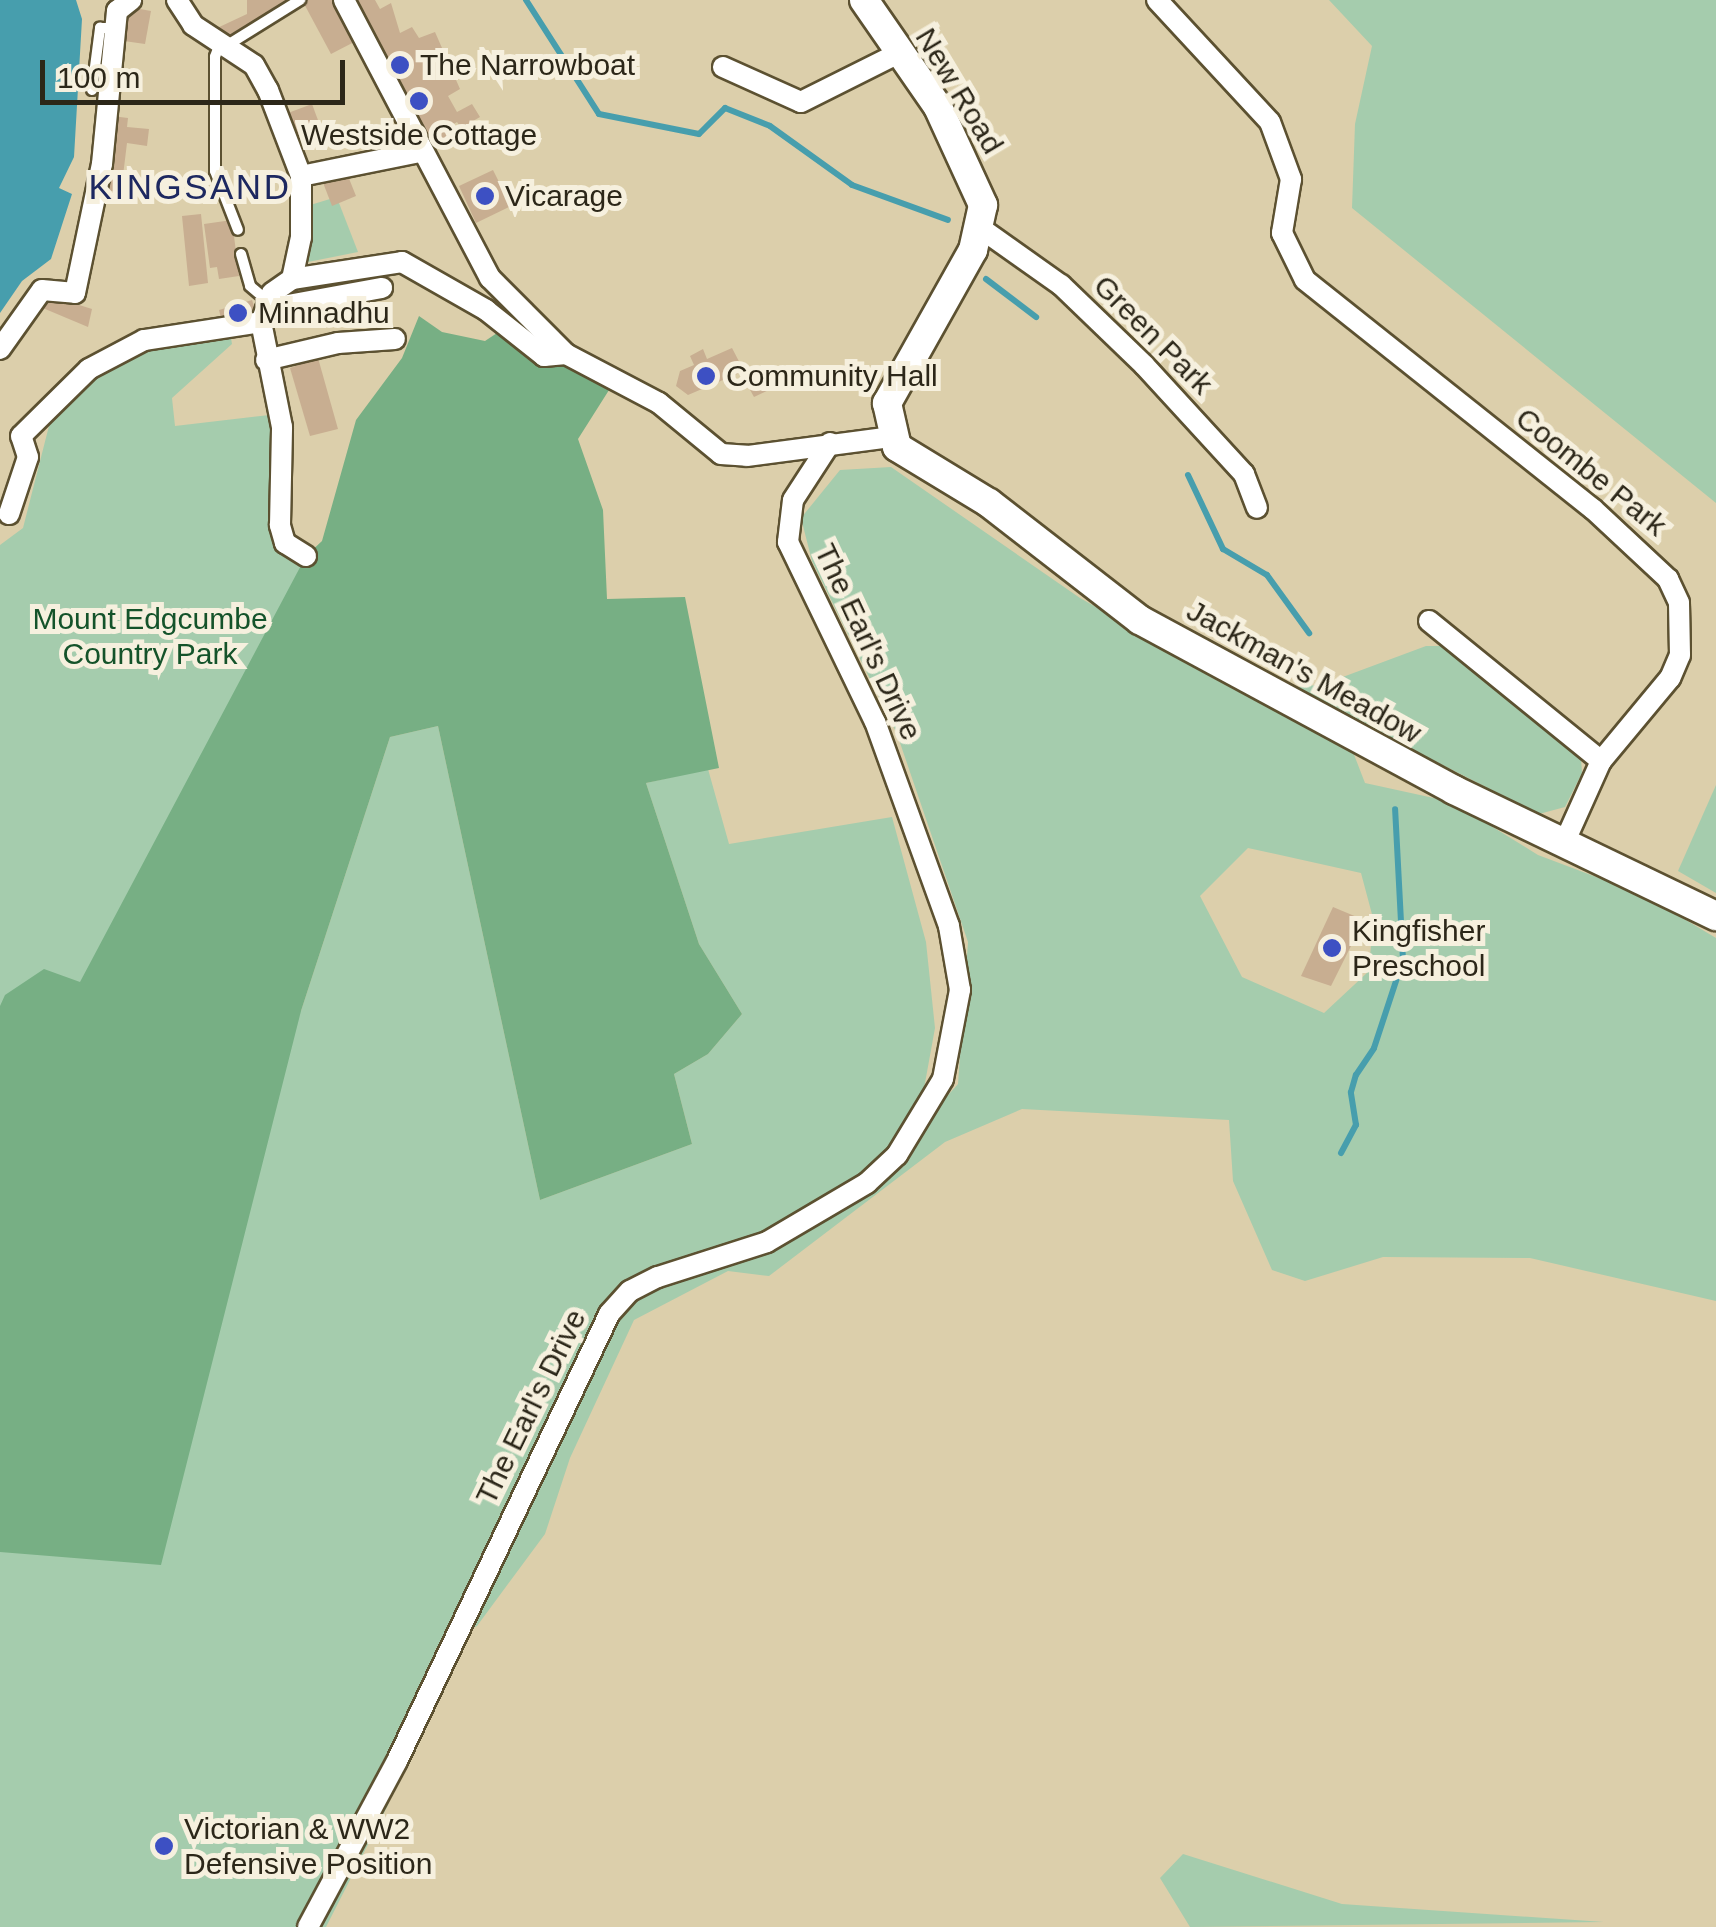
<!DOCTYPE html>
<style>
body{margin:0}
#map{position:relative;width:1716px;height:1927px;overflow:hidden;background:#dccfab;font-family:Arial,sans-serif}
div>[style]{position:absolute}
.green>*{inset:0;background:#a5ccad}
.forest>*{inset:0;background:#77af84}
.water>*{inset:0;background:#479ead}
.stream>*{height:6px;margin:-3px;padding:0 3px;transform-origin:3px;border-radius:3px;background:#479ead}
.building>*{inset:0;background:#c8ae91}
.roads{filter:drop-shadow(2px 0 #5c5131) drop-shadow(-2px 0 #5c5131) drop-shadow(0 2px #5c5131) drop-shadow(0 -2px #5c5131)}
.lane>*{height:10px;margin:-5px;padding:0 5px;transform-origin:5px;border-radius:5px;background:#fff}
.street>*{height:20px;margin:-10px;padding:0 10px;transform-origin:10px;border-radius:10px;background:#fff}
.secondary>*{height:28px;margin:-14px;padding:0 14px;transform-origin:14px;border-radius:14px;background:#fff}
.dots>*{width:28px;height:28px;translate:-50% -50%;box-sizing:border-box;border:5px solid #f6f0de;border-radius:50%}
span{translate:-50% -50%;white-space:nowrap;text-align:center;line-height:1.15;-webkit-text-stroke:10px #f6f0de;paint-order:stroke}
.poi-label{font-size:30px;color:#2c2719}
.left{translate:0 -50%;text-align:left}
.street-label{font-size:30px;color:#2c2719}
.park-label{font-size:30px;color:#14532a}
.quarter-label{font-size:35px;color:#1d2860;letter-spacing:2.5px}
.scale{position:absolute;left:40px;top:60px;width:305px;height:45px;box-sizing:border-box;border:5px solid #2c2719;border-top:0;padding-left:12px;font-size:30px;line-height:35px;white-space:nowrap;color:#2c2719;-webkit-text-stroke:8px #f6f0de;paint-order:stroke}
</style>
<div id="map">
<div class="green">
<div style="clip-path:polygon(1329px 0,1716px 0,1716px 503px,1352px 208px,1355px 124px,1372px 46px)"></div>
<div style="clip-path:polygon(330px 199px,339px 203px,358px 252px,303px 263px,307px 206px)"></div>
<div style="clip-path:polygon(evenodd,230px 332px,232px 344px,172px 398px,175px 426px,278px 414px,280px 525px,306px 556px,301px 1011px,390px 737px,438px 726px,540px 1200px,692px 1144px,674px 1074px,708px 1054px,742px 1014px,699px 944px,646px 783px,708px 769px,729px 844px,892px 817px,926px 942px,935px 1028px,923px 1094px,932px 1113px,958px 1084px,968px 942px,897px 734px,812px 561px,801px 518px,840px 470px,891px 467px,1080px 598px,1353px 752px,1365px 783px,1452px 802px,1538px 855px,1644px 895px,1716px 938px,1716px 1301px,1530px 1258px,1383px 1257px,1305px 1281px,1272px 1270px,1233px 1181px,1229px 1120px,1022px 1109px,945px 1142px,769px 1276px,728px 1271px,634px 1320px,570px 1458px,545px 1534px,477px 1626px,436px 1648px,388px 1805px,326px 1927px,0 1927px,0 545px,23px 528px,51px 418px,69px 395px,144px 340px,230px 332px,1248px 848px,1361px 873px,1373px 918px,1369px 971px,1324px 1013px,1242px 977px,1200px 896px,1248px 848px)"></div>
<div style="clip-path:polygon(1426px 646px,1444px 646px,1581px 758px,1582px 773px,1565px 807px,1539px 814px,1291px 688px,1324px 684px)"></div>
<div style="clip-path:polygon(1716px 785px,1716px 893px,1678px 871px)"></div>
<div style="clip-path:polygon(1183px 1854px,1342px 1904px,1604px 1922px,1190px 1927px,1160px 1878px)"></div>
</div>
<div class="forest">
<div style="clip-path:polygon(419px 316px,442px 332px,485px 341px,506px 327px,616px 379px,578px 439px,603px 510px,607px 599px,685px 597px,719px 768px,646px 783px,699px 944px,742px 1014px,708px 1054px,674px 1074px,692px 1144px,540px 1200px,438px 726px,390px 737px,301px 1011px,161px 1565px,0 1552px,0 1006px,5px 995px,44px 969px,80px 982px,306px 556px,322px 541px,356px 420px,402px 358px)"></div>
</div>
<div class="water">
<div style="clip-path:polygon(0 0,76px 0,82px 19px,74px 157px,59px 188px,72px 194px,51px 259px,22px 281px,0 313px)"></div>
</div>
<div class="stream">
<div style="left:526px;top:0;width:135px;rotate:57.4deg"></div>
<div style="left:599px;top:114px;width:102px;rotate:11.3deg"></div>
<div style="left:699px;top:134px;width:37px;rotate:-45deg"></div>
<div style="left:725px;top:108px;width:48px;rotate:21.8deg"></div>
<div style="left:770px;top:126px;width:101px;rotate:35.7deg"></div>
<div style="left:852px;top:185px;width:102px;rotate:20deg"></div>
<div style="left:986px;top:279px;width:63px;rotate:37.2deg"></div>
<div style="left:1188px;top:475px;width:82px;rotate:64.7deg"></div>
<div style="left:1223px;top:549px;width:51px;rotate:30.6deg"></div>
<div style="left:1267px;top:575px;width:72px;rotate:54.1deg"></div>
<div style="left:1341px;top:1153px;width:32px;rotate:-62deg"></div>
<div style="left:1356px;top:1125px;width:33px;rotate:-99deg"></div>
<div style="left:1351px;top:1092px;width:18px;rotate:-74deg"></div>
<div style="left:1356px;top:1075px;width:32px;rotate:-56deg"></div>
<div style="left:1374px;top:1048px;width:93px;rotate:-71.8deg"></div>
<div style="left:1403px;top:960px;width:151px;rotate:-93deg"></div>
</div>
<div class="building">
<div style="clip-path:polygon(247px 0,293px 0,227px 42px,215px 29px,247px 14px)"></div>
<div style="clip-path:polygon(302px 0,336px 0,358px 40px,331px 54px)"></div>
<div style="clip-path:polygon(350px 0,375px 0,380px 9px,391px 3px,400px 33px,412px 27px,419px 38px,435px 32px,460px 89px,448px 96px,457px 112px,472px 104px,480px 117px,461px 128px,457px 122px,449px 127px,452px 134px,425px 148px)"></div>
<div style="clip-path:polygon(129px 7px,151px 11px,145px 44px,124px 41px)"></div>
<div style="clip-path:polygon(312px 104px,322px 131px,299px 140px,288px 113px)"></div>
<div style="clip-path:polygon(112px 116px,128px 118px,127px 127px,149px 129px,147px 146px,127px 143px,121px 192px,103px 190px)"></div>
<div style="clip-path:polygon(493px 170px,511px 206px,476px 223px,459px 186px)"></div>
<div style="clip-path:polygon(346px 171px,356px 196px,332px 206px,322px 180px)"></div>
<div style="clip-path:polygon(201px 214px,208px 283px,189px 286px,182px 216px)"></div>
<div style="clip-path:polygon(232px 220px,239px 276px,219px 279px,217px 267px,210px 268px,204px 224px)"></div>
<div style="clip-path:polygon(44px 294px,92px 309px,88px 327px,38px 306px)"></div>
<div style="clip-path:polygon(252px 300px,257px 316px,223px 326px,219px 310px)"></div>
<div style="clip-path:polygon(732px 348px,744px 371px,688px 395px,676px 386px,680px 371px,694px 365px,690px 356px,703px 349px,707px 359px)"></div>
<div style="clip-path:polygon(318px 358px,338px 429px,310px 436px,290px 368px)"></div>
<div style="clip-path:polygon(765px 369px,775px 387px,754px 397px,744px 379px)"></div>
<div style="clip-path:polygon(1333px 907px,1364px 920px,1331px 986px,1301px 976px)"></div>
</div>
<div class="roads">
<div class="lane">
<div style="left:221px;top:41px;width:17px;rotate:111deg"></div>
<div style="left:215px;top:57px;width:114px;rotate:90deg"></div>
<div style="left:215px;top:171px;width:63px;rotate:68.7deg"></div>
<div style="left:229px;top:44px;width:84px;rotate:-31.8deg"></div>
<div style="left:92px;top:90px;width:63px;rotate:-82.6deg"></div>
<div style="left:100px;top:28px;width:15px"></div>
<div style="left:241px;top:254px;width:33px;rotate:74deg"></div>
<div style="left:250px;top:286px;width:25px;rotate:40deg"></div>
</div>
<div class="street">
<div style="left:177px;top:0;width:30px;rotate:57deg"></div>
<div style="left:193px;top:25px;width:73px;rotate:33.3deg"></div>
<div style="left:254px;top:65px;width:29px;rotate:61deg"></div>
<div style="left:268px;top:90px;width:92px;rotate:69deg"></div>
<div style="left:301px;top:176px;width:61px;rotate:90deg"></div>
<div style="left:301px;top:237px;width:43px;rotate:102.1deg"></div>
<div style="left:344px;top:0;width:314px;rotate:62.3deg"></div>
<div style="left:490px;top:278px;width:107px;rotate:45deg"></div>
<div style="left:566px;top:354px;width:105px;rotate:27.8deg"></div>
<div style="left:659px;top:403px;width:80px;rotate:39.4deg"></div>
<div style="left:721px;top:454px;width:26px;rotate:4deg"></div>
<div style="left:747px;top:456px;width:146px;rotate:-7.5deg"></div>
<div style="left:1157px;top:0;width:166px;rotate:47.2deg"></div>
<div style="left:1270px;top:122px;width:61px;rotate:69.8deg"></div>
<div style="left:1291px;top:179px;width:55px;rotate:99.5deg"></div>
<div style="left:1282px;top:233px;width:52px;rotate:63.9deg"></div>
<div style="left:1305px;top:280px;width:368px;rotate:38.5deg"></div>
<div style="left:1593px;top:509px;width:103px;rotate:43deg"></div>
<div style="left:1668px;top:579px;width:26px;rotate:65deg"></div>
<div style="left:1679px;top:603px;width:52px;rotate:88.9deg"></div>
<div style="left:1680px;top:655px;width:25px;rotate:113deg"></div>
<div style="left:1670px;top:678px;width:108px;rotate:129.7deg"></div>
<div style="left:1601px;top:761px;width:88px;rotate:114.2deg"></div>
<div style="left:723px;top:67px;width:85px;rotate:24.2deg"></div>
<div style="left:801px;top:102px;width:112px;rotate:-26.6deg"></div>
<div style="left:301px;top:176px;width:120px;rotate:-11.5deg"></div>
<div style="left:979px;top:227px;width:100px;rotate:35.3deg"></div>
<div style="left:1061px;top:285px;width:115px;rotate:43.9deg"></div>
<div style="left:1144px;top:365px;width:148px;rotate:47.5deg"></div>
<div style="left:1244px;top:474px;width:36px;rotate:69deg"></div>
<div style="left:266px;top:309px;width:118px;rotate:-10.3deg"></div>
<div style="left:0;top:349px;width:72px;rotate:-54.6deg"></div>
<div style="left:42px;top:290px;width:33px;rotate:5deg"></div>
<div style="left:75px;top:293px;width:132px;rotate:-78.2deg"></div>
<div style="left:102px;top:164px;width:154px;rotate:-84.4deg"></div>
<div style="left:117px;top:11px;width:18px;rotate:-38deg"></div>
<div style="left:266px;top:360px;width:74px;rotate:-13.3deg"></div>
<div style="left:338px;top:343px;width:57px;rotate:-4deg"></div>
<div style="left:9px;top:514px;width:60px;rotate:-71.6deg"></div>
<div style="left:28px;top:457px;width:22px;rotate:-108deg"></div>
<div style="left:21px;top:436px;width:95px;rotate:-44.6deg"></div>
<div style="left:89px;top:369px;width:62px;rotate:-27.8deg"></div>
<div style="left:144px;top:340px;width:118px;rotate:-8.7deg"></div>
<div style="left:306px;top:556px;width:25px;rotate:-148deg"></div>
<div style="left:285px;top:543px;width:19px;rotate:-106deg"></div>
<div style="left:280px;top:525px;width:98px;rotate:-88.8deg"></div>
<div style="left:282px;top:427px;width:107px;rotate:-101.3deg"></div>
<div style="left:261px;top:322px;width:31px;rotate:-69deg"></div>
<div style="left:272px;top:293px;width:24px;rotate:-35deg"></div>
<div style="left:292px;top:279px;width:111px;rotate:-8.8deg"></div>
<div style="left:402px;top:262px;width:97px;rotate:29.7deg"></div>
<div style="left:486px;top:310px;width:74px;rotate:38.4deg"></div>
<div style="left:544px;top:356px;width:22px;rotate:-5deg"></div>
<div style="left:1429px;top:621px;width:222px;rotate:39.1deg"></div>
<div style="left:308px;top:1927px;width:188px;rotate:-61.8deg"></div>
<div style="left:397px;top:1761px;width:495px;rotate:-64.6deg"></div>
<div style="left:609px;top:1314px;width:31px;rotate:-48deg"></div>
<div style="left:630px;top:1291px;width:31px;rotate:-27deg"></div>
<div style="left:658px;top:1277px;width:114px;rotate:-17.8deg"></div>
<div style="left:767px;top:1242px;width:116px;rotate:-30.5deg"></div>
<div style="left:867px;top:1183px;width:41px;rotate:-43deg"></div>
<div style="left:897px;top:1155px;width:89px;rotate:-58.8deg"></div>
<div style="left:943px;top:1079px;width:91px;rotate:-79.2deg"></div>
<div style="left:960px;top:990px;width:65px;rotate:-99.8deg"></div>
<div style="left:949px;top:926px;width:217px;rotate:-109.9deg"></div>
<div style="left:875px;top:722px;width:200px;rotate:-115.8deg"></div>
<div style="left:788px;top:542px;width:42px;rotate:-83.2deg"></div>
<div style="left:793px;top:500px;width:68px;rotate:-57deg"></div>
</div>
<div class="secondary">
<div style="left:864px;top:0;width:130px;rotate:55.3deg"></div>
<div style="left:938px;top:107px;width:108px;rotate:65.3deg"></div>
<div style="left:983px;top:205px;width:46px;rotate:102.5deg"></div>
<div style="left:973px;top:250px;width:176px;rotate:119.3deg"></div>
<div style="left:887px;top:403px;width:45px;rotate:77.2deg"></div>
<div style="left:897px;top:447px;width:108px;rotate:31.3deg"></div>
<div style="left:989px;top:503px;width:191px;rotate:37.8deg"></div>
<div style="left:1140px;top:620px;width:357px;rotate:28.4deg"></div>
<div style="left:1454px;top:790px;width:291px;rotate:25.7deg"></div>
</div>
</div>
<div class="dots">
<div style="left:400px;top:65px;background:#3d50c3"></div>
<div style="left:419px;top:101px;background:#3d50c3"></div>
<div style="left:485px;top:196px;background:#3d50c3"></div>
<div style="left:238px;top:313px;background:#3d50c3"></div>
<div style="left:706px;top:376px;background:#3d50c3"></div>
<div style="left:1332px;top:948px;background:#3d50c3"></div>
<div style="left:164px;top:1846px;background:#3d50c3"></div>
</div>
<div class="poi-label">
<span class="left" style="left:420px;top:65px">The Narrowboat</span>
<span style="left:419px;top:135px">Westside Cottage</span>
<span class="left" style="left:505px;top:196px">Vicarage</span>
<span class="left" style="left:258px;top:313px">Minnadhu</span>
<span class="left" style="left:726px;top:376px">Community Hall</span>
<span class="left" style="left:1352px;top:948px">Kingfisher<br>Preschool</span>
<span class="left" style="left:184px;top:1846px">Victorian &amp; WW2<br>Defensive Position</span>
</div>
<div class="street-label">
<span style="left:959px;top:91px;rotate:59deg">New Road</span>
<span style="left:1153px;top:335px;rotate:45deg">Green Park</span>
<span style="left:1591px;top:472px;rotate:39deg">Coombe Park</span>
<span style="left:868px;top:642px;rotate:65deg">The Earl's Drive</span>
<span style="left:1304px;top:672px;rotate:29deg">Jackman's Meadow</span>
<span style="left:531px;top:1407px;rotate:-64deg">The Earl's Drive</span>
</div>
<div class="park-label">
<span style="left:150px;top:636px">Mount Edgcumbe<br>Country Park</span>
</div>
<div class="quarter-label">
<span style="left:190px;top:187px">KINGSAND</span>
</div>
<div class="scale">100 m</div>
</div>
